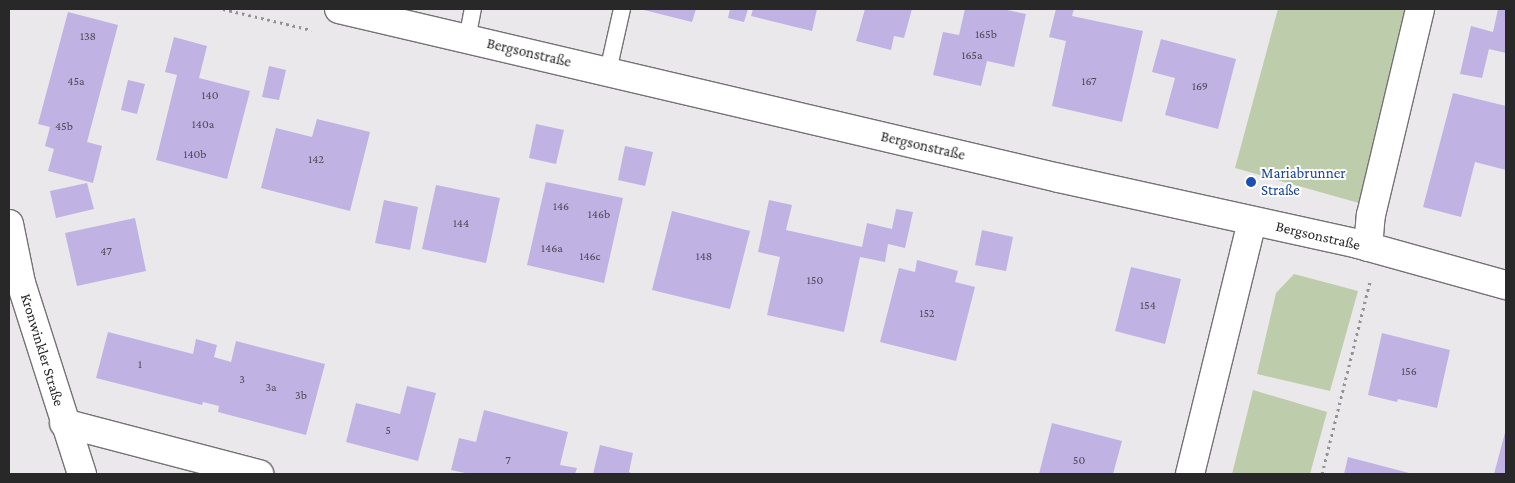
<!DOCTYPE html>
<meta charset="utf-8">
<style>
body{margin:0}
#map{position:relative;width:1515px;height:483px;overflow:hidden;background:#ebe8eb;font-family:"Crimson Pro",serif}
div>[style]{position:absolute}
.green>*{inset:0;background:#bdccaa}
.building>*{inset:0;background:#c0b2e3}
.path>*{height:3px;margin-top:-1.5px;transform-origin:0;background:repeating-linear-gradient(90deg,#949294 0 2.5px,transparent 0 6.5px)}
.roads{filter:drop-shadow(1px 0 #747274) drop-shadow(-1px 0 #747274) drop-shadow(0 1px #747274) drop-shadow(0 -1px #747274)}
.service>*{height:16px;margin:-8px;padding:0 8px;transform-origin:8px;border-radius:8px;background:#fff}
.minor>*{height:28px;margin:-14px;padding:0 14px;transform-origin:14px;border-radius:14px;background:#fff}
.tertiary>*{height:28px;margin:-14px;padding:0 14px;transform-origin:14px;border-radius:14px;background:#fff}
.dots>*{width:14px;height:14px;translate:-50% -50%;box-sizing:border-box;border:2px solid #fff;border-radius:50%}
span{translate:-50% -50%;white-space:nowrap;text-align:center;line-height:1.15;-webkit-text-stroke:4px #fff;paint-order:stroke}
.number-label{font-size:12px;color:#4f4a58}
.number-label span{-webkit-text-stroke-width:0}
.street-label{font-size:15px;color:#292829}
.transit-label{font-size:15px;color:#164399}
.left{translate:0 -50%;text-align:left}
.frame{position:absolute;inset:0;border:10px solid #292829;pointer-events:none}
</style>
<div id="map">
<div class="green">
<div style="clip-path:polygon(1278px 9px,1412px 9px,1359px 203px,1235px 168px)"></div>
<div style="clip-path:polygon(1294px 274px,1358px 291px,1330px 391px,1257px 374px,1276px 293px)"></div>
<div style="clip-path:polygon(1253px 390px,1327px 412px,1310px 474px,1232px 474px)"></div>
</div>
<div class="building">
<div style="clip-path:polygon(640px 9px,696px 9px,692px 22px)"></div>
<div style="clip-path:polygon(730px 9px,748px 9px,744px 22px,728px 18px)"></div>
<div style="clip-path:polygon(753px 9px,817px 9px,812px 31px,751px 16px)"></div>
<div style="clip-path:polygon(865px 9px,912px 9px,904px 38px,894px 36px,891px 50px,856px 41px)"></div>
<div style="clip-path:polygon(965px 9px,1002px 9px,1026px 14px,1014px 67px,987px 61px,981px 86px,933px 75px,943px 32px,959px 35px)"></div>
<div style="clip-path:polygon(1056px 9px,1074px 9px,1072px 16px,1143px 31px,1122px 122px,1052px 106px,1066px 41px,1049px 37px)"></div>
<div style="clip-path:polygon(1498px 9px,1506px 9px,1506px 53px,1489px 49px,1482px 78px,1460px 74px,1471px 26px,1493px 32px)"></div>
<div style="clip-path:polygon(68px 12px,118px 25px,87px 142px,102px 146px,93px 183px,48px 171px,54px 149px,45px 146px,50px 127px,38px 124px)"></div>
<div style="clip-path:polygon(174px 37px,207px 46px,199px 78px,250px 91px,227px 179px,156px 160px,177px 75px,165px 72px)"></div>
<div style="clip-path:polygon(1161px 39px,1236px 59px,1218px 129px,1165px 115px,1175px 78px,1152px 72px)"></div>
<div style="clip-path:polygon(269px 66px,286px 70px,279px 100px,262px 97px)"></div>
<div style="clip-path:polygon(128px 80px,145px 84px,137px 114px,121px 110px)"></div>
<div style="clip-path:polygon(1453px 93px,1506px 106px,1506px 170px,1475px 162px,1461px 217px,1423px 207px)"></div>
<div style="clip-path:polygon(317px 119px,370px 132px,350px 211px,261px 188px,276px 128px,312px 137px)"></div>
<div style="clip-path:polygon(536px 124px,564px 130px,556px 164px,529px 158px)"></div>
<div style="clip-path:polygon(625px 146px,653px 152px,645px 186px,618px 180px)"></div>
<div style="clip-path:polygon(546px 182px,623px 198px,604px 283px,527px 265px)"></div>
<div style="clip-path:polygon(87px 183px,94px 209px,56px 218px,50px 191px)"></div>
<div style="clip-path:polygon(436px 185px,500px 198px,486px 263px,422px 249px)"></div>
<div style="clip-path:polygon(384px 200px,418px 207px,410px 250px,375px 243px)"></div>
<div style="clip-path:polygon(769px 200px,792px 205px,786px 230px,862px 247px,867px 223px,892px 229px,896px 209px,913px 212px,905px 248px,888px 244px,885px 262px,860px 257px,844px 332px,767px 315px,780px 257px,758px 252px)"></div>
<div style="clip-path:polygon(672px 211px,750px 231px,730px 309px,652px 290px)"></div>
<div style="clip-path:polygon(135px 218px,146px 271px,77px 286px,65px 233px)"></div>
<div style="clip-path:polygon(982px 230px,1013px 237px,1006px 271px,975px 265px)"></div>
<div style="clip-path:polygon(917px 260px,958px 271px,955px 282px,975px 287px,956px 361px,880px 342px,899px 268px,915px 272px)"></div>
<div style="clip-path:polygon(1131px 267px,1181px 279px,1165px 344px,1115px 331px)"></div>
<div style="clip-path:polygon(108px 332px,193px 354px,196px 339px,217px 345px,214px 357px,231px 362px,236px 341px,325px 364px,306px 435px,218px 412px,219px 406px,203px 402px,202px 405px,96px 378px)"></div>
<div style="clip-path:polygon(1382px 333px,1450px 350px,1437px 408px,1398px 399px,1397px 402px,1368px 395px)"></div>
<div style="clip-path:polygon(407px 386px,436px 393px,418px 461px,346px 442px,356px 403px,400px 414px)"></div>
<div style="clip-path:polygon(484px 410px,568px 432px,560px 465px,577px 468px,575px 474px,470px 474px,451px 470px,459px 438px,476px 442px)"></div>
<div style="clip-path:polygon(1052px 423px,1122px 441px,1113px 474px,1039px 474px)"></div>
<div style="clip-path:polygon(1506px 429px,1506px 474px,1494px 474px)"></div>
<div style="clip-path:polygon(600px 445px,633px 453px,629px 472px,633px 474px,593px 474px)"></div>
<div style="clip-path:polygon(1348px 457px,1413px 474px,1344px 474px)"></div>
</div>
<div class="path">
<div style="left:223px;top:9px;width:91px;rotate:13.3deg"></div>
<div style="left:1322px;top:474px;width:199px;rotate:-76deg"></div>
</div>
<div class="roads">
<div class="service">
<div style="left:467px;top:39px;width:31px;rotate:-79deg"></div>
<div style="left:608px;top:71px;width:64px;rotate:-77.3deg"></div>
</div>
<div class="minor">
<div style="left:9px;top:224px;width:60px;rotate:78.5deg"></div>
<div style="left:21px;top:283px;width:201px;rotate:72.3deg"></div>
<div style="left:1368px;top:247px;width:32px;rotate:-85deg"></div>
<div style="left:1371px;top:215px;width:212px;rotate:-76.6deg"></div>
<div style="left:64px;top:423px;width:202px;rotate:14.7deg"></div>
<div style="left:1190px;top:474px;width:260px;rotate:-76.2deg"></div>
</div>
<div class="tertiary">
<div style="left:339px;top:9px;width:740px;rotate:13.21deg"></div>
<div style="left:1059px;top:178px;width:306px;rotate:12.4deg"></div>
<div style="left:1358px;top:244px;width:154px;rotate:15.5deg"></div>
</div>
</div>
<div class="dots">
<div style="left:1251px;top:182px;background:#1a4fb4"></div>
</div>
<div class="number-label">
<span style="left:986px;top:35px">165b</span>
<span style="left:88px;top:37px">138</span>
<span style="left:972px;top:56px">165a</span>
<span style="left:76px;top:82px">45a</span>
<span style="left:1089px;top:82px">167</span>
<span style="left:1200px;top:87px">169</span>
<span style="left:210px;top:96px">140</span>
<span style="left:203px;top:125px">140a</span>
<span style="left:64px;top:127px">45b</span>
<span style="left:195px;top:155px">140b</span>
<span style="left:316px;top:160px">142</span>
<span style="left:561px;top:207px">146</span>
<span style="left:599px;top:215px">146b</span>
<span style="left:461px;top:224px">144</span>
<span style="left:552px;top:249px">146a</span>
<span style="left:106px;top:252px">47</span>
<span style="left:590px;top:257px">146c</span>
<span style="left:704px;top:257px">148</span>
<span style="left:815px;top:281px">150</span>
<span style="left:1148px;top:306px">154</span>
<span style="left:927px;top:314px">152</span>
<span style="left:140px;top:365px">1</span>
<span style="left:1409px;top:372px">156</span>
<span style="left:242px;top:380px">3</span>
<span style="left:271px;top:388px">3a</span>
<span style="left:301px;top:396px">3b</span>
<span style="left:388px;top:431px">5</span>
<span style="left:508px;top:461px">7</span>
<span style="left:1079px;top:461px">50</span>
</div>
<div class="street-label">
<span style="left:529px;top:53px;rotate:13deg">Bergsonstraße</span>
<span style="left:923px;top:146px;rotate:13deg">Bergsonstraße</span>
<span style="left:1318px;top:236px;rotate:13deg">Bergsonstraße</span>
<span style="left:42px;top:350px;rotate:73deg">Kronwinkler Straße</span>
</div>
<div class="transit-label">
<span class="left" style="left:1261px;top:182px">Mariabrunner<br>Straße</span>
</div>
<div class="frame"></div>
</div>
